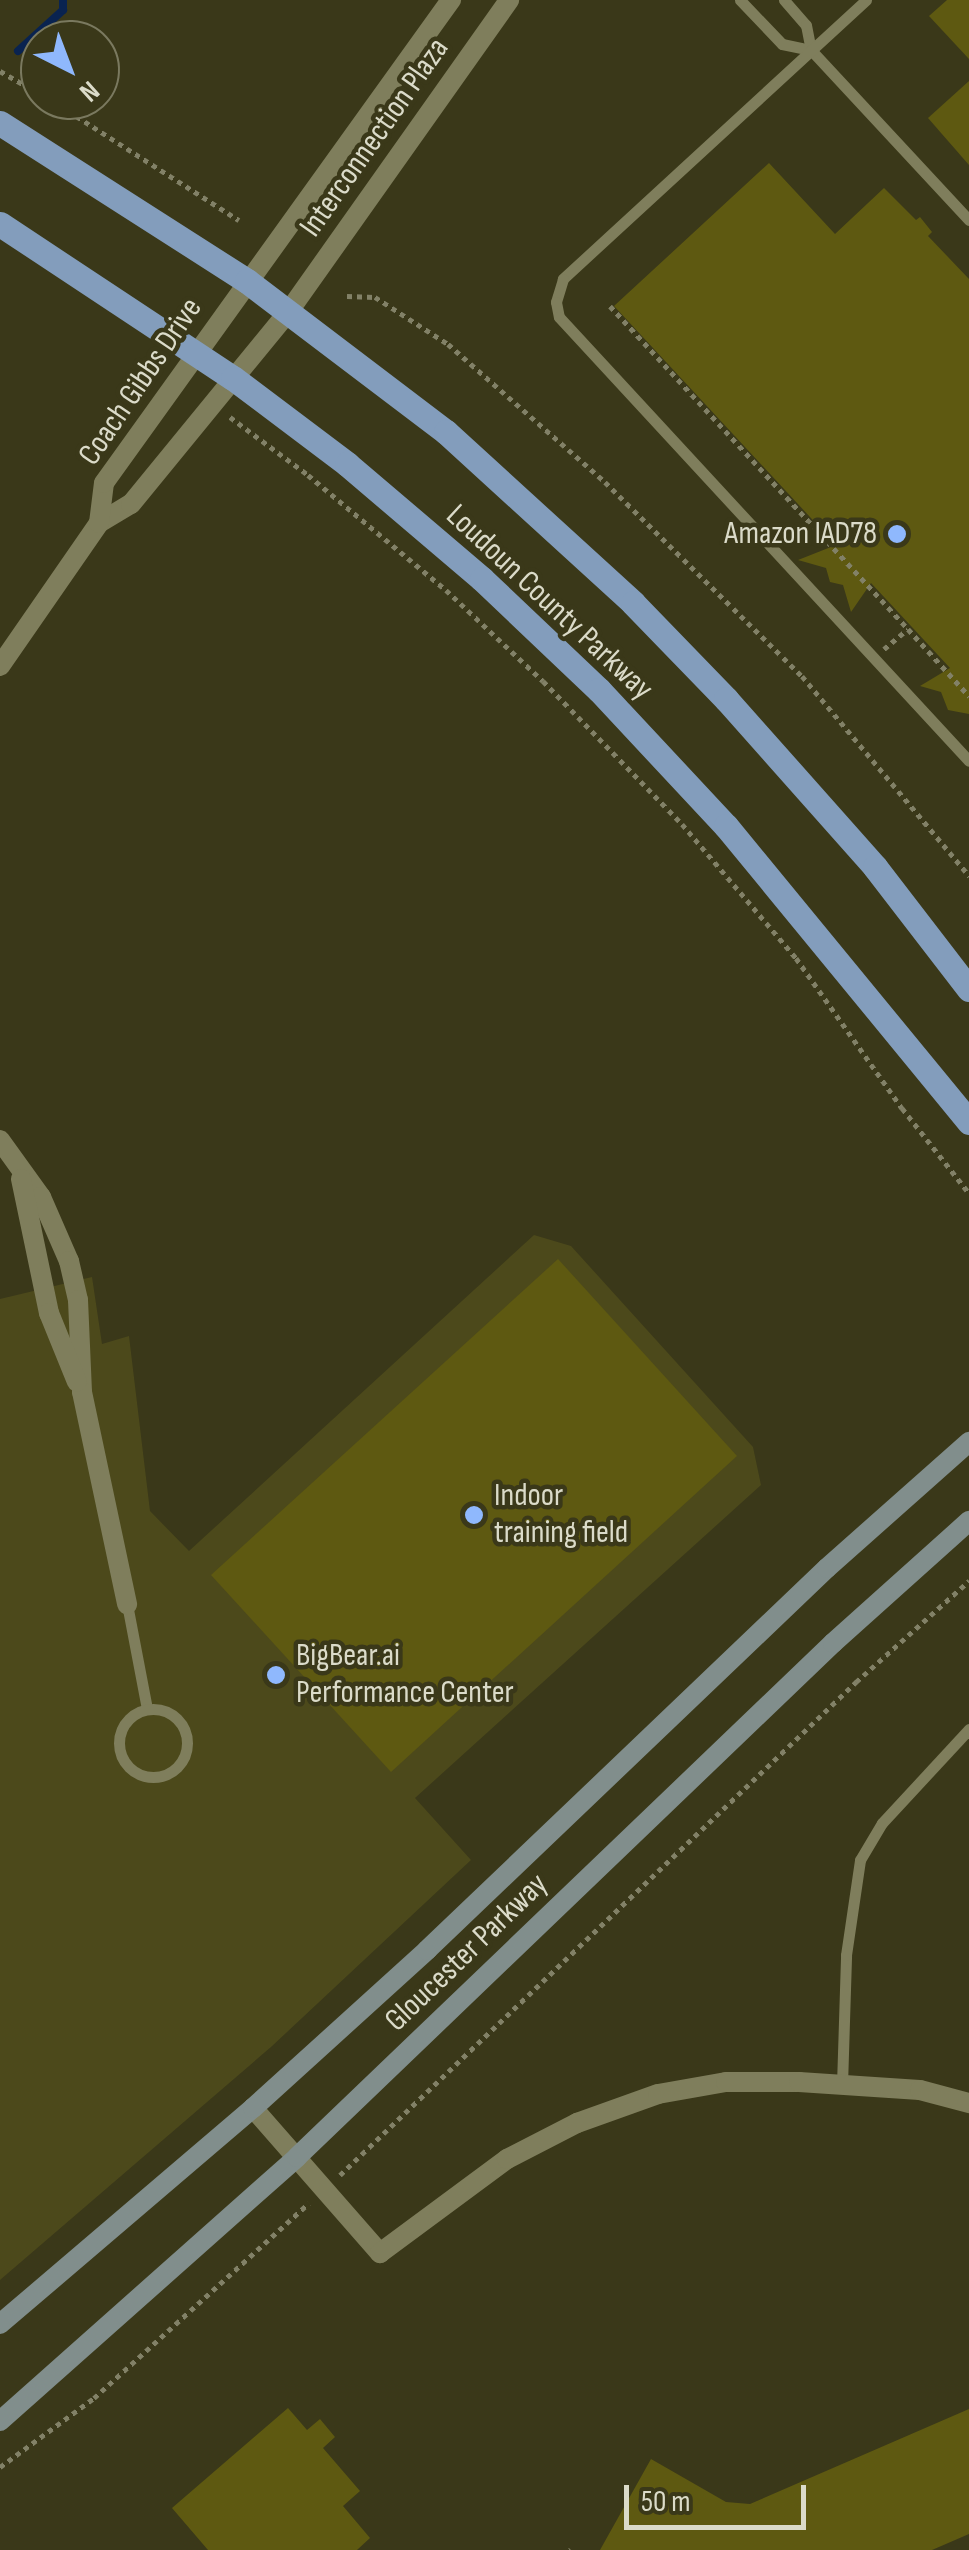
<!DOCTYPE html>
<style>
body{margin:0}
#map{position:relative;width:969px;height:2550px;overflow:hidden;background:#3a3819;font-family:"Sofia Sans Condensed",sans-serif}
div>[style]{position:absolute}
.green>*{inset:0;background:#4c491b}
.stream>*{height:8px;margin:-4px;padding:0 4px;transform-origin:4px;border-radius:4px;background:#092350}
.building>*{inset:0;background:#5e5911}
.path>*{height:5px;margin-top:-2.5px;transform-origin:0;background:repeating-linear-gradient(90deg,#828167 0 5px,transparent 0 10px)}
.service>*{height:11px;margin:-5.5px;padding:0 5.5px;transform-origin:5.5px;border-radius:5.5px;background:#7f7e5c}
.service>.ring{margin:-5.5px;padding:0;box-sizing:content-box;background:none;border:11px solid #7f7e5c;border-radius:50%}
.minor>*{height:20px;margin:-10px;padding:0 10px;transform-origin:10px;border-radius:10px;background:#7f7e5c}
.secondary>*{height:20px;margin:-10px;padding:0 10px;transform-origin:10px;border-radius:10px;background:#818e8c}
.primary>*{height:25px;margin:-12.5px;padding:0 12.5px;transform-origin:12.5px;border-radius:12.5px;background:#839dbc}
.dots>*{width:28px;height:28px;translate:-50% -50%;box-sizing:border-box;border:5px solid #3a3819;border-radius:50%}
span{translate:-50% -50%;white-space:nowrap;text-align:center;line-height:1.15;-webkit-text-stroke:9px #3a3819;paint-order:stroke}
.street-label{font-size:32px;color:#dbdbc9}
.poi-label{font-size:32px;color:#dbdbc9}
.right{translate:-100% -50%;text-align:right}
.left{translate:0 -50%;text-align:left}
.north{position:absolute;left:20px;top:20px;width:100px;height:100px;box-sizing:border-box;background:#3a3819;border:2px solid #7a795f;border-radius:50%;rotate:138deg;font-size:28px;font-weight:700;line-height:40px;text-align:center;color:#dbdbc9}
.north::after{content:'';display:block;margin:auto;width:35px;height:45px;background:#8fb8fd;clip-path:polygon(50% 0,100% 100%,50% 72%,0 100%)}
.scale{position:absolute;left:624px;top:2485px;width:182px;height:45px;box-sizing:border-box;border:5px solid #dbdbc9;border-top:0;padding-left:12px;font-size:30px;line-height:35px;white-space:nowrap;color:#dbdbc9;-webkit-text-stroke:8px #3a3819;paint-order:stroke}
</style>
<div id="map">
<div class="green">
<div style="clip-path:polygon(534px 1235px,571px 1246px,753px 1447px,761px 1485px,415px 1798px,471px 1860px,271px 2047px,0 2280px,0 1299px,92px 1277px,102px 1344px,129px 1336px,150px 1511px,189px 1551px)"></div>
</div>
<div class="stream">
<div style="left:18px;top:51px;width:61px;rotate:-42.3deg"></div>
<div style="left:63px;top:10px;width:10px;rotate:-90deg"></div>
</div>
<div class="building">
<div style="clip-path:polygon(947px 0,969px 0,969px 59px,929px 16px)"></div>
<div style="clip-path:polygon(969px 81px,969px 165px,928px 118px)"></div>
<div style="clip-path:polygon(769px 163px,835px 234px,884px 188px,916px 220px,920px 217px,932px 232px,928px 236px,969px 279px,969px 714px,948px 710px,941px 692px,920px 686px,950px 668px,871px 583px,851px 612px,843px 585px,830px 582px,826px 568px,798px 560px,836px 545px,614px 306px)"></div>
<div style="clip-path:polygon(558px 1259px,737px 1456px,391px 1772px,211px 1575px)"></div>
<div style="clip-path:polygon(288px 2408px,307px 2430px,320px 2419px,335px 2437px,323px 2448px,360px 2491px,343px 2506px,370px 2538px,357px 2550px,208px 2550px,172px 2508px)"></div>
<div style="clip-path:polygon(969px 2409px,969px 2534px,932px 2550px,600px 2550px,651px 2459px,726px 2502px,750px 2504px)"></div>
</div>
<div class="path">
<div style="left:0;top:71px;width:46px;rotate:29.9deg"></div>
<div style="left:51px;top:100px;width:223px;rotate:32.6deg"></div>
<div style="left:347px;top:296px;width:28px;rotate:2deg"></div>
<div style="left:375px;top:297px;width:87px;rotate:32.8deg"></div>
<div style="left:448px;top:344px;width:209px;rotate:41.3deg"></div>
<div style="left:605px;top:482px;width:276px;rotate:44.6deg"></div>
<div style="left:802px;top:676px;width:261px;rotate:50.1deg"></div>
<div style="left:610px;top:306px;width:439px;rotate:47.3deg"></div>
<div style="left:230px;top:417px;width:97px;rotate:36.6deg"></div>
<div style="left:308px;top:475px;width:180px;rotate:39.8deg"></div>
<div style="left:446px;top:590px;width:133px;rotate:43.2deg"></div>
<div style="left:543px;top:681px;width:199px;rotate:45.8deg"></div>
<div style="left:682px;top:824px;width:176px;rotate:49.6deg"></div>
<div style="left:796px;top:958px;width:184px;rotate:54.8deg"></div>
<div style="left:902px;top:1108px;width:108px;rotate:51.8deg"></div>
<div style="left:884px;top:649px;width:31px;rotate:-40deg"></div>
<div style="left:908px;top:629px;width:91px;rotate:47.7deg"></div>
<div style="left:340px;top:2175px;width:714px;rotate:-43.69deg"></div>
<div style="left:856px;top:1682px;width:152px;rotate:-41.8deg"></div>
<div style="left:0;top:2467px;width:117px;rotate:-36.3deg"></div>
<div style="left:94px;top:2398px;width:290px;rotate:-42.2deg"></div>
<div style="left:570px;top:2550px;width:1px;rotate:-45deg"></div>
</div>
<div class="service">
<div style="left:740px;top:0;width:61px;rotate:46.3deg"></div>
<div style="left:782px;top:44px;width:30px;rotate:12deg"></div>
<div style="left:784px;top:0;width:33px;rotate:49deg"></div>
<div style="left:806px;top:25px;width:25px;rotate:79deg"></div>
<div style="left:811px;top:50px;width:232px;rotate:47.1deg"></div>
<div style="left:866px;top:0;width:412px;rotate:137.4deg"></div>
<div style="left:563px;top:279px;width:24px;rotate:107deg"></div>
<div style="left:556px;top:302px;width:15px;rotate:79deg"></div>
<div style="left:559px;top:317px;width:604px;rotate:47.28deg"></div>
<div style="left:127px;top:1604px;width:107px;rotate:79.2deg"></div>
<div class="ring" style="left:119px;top:1709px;width:57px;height:57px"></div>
<div style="left:842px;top:2085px;width:130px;rotate:-88.2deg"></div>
<div style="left:846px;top:1955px;width:96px;rotate:-81.6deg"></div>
<div style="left:860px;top:1860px;width:43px;rotate:-59.3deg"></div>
<div style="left:882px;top:1823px;width:128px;rotate:-47.2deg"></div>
</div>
<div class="minor">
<div style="left:99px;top:523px;width:37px;rotate:-31deg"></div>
<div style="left:131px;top:504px;width:249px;rotate:-50.7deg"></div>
<div style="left:289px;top:311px;width:381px;rotate:-54.7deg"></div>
<div style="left:0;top:666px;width:174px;rotate:-55.3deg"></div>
<div style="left:99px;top:523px;width:40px;rotate:-82.9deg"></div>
<div style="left:104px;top:483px;width:595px;rotate:-54.31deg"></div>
<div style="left:0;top:1140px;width:70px;rotate:54.3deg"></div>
<div style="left:41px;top:1197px;width:70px;rotate:66.4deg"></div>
<div style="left:69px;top:1261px;width:40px;rotate:77deg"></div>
<div style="left:78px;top:1300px;width:92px;rotate:87.5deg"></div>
<div style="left:82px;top:1392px;width:217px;rotate:78deg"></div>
<div style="left:21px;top:1179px;width:137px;rotate:78.2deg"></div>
<div style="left:49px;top:1313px;width:74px;rotate:67.9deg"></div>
<div style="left:253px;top:2108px;width:193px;rotate:48.8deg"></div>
<div style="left:380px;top:2253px;width:158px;rotate:-36.5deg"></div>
<div style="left:507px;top:2159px;width:79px;rotate:-27.2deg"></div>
<div style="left:577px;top:2123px;width:86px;rotate:-19.7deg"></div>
<div style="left:658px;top:2094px;width:69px;rotate:-10deg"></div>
<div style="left:726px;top:2082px;width:73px"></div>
<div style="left:799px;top:2082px;width:121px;rotate:3.8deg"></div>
<div style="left:920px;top:2090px;width:51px;rotate:14.9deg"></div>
</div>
<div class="secondary">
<div style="left:0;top:2324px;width:333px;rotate:-40.5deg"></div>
<div style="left:253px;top:2108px;width:235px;rotate:-42.2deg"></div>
<div style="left:427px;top:1950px;width:553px;rotate:-43.68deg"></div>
<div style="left:827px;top:1568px;width:190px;rotate:-41.6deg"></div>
<div style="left:0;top:2421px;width:397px;rotate:-41.6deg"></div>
<div style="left:297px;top:2157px;width:743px;rotate:-43.8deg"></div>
<div style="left:833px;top:1643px;width:183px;rotate:-41.9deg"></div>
</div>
<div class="primary">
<div style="left:0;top:123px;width:293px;rotate:32.6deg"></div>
<div style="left:247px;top:281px;width:250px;rotate:37.2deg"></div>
<div style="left:446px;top:432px;width:253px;rotate:42.4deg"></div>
<div style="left:633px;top:603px;width:134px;rotate:45.9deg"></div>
<div style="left:726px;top:699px;width:225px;rotate:48.4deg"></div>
<div style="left:875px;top:867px;width:154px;rotate:52.4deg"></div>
<div style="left:0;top:224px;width:279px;rotate:33.5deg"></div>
<div style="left:233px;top:378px;width:143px;rotate:37deg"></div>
<div style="left:347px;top:464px;width:177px;rotate:40.4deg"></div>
<div style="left:482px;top:579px;width:161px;rotate:43.5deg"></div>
<div style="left:599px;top:690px;width:186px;rotate:47deg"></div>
<div style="left:726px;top:826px;width:383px;rotate:50.6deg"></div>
</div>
<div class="dots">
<div style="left:897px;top:534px;background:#8fb8fd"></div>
<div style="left:474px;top:1515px;background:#8fb8fd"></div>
<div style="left:276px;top:1675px;background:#8fb8fd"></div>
</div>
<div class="street-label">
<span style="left:375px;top:138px;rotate:-55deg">Interconnection Plaza</span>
<span style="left:141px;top:382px;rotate:-56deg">Coach Gibbs Drive</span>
<span style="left:549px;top:603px;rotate:43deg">Loudoun County Parkway</span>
<span style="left:467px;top:1953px;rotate:-44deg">Gloucester Parkway</span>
</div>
<div class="poi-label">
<span class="right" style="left:877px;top:534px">Amazon IAD78</span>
<span class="left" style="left:494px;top:1515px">Indoor<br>training field</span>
<span class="left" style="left:296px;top:1675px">BigBear.ai<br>Performance Center</span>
</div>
<div class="north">N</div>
<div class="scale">50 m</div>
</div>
